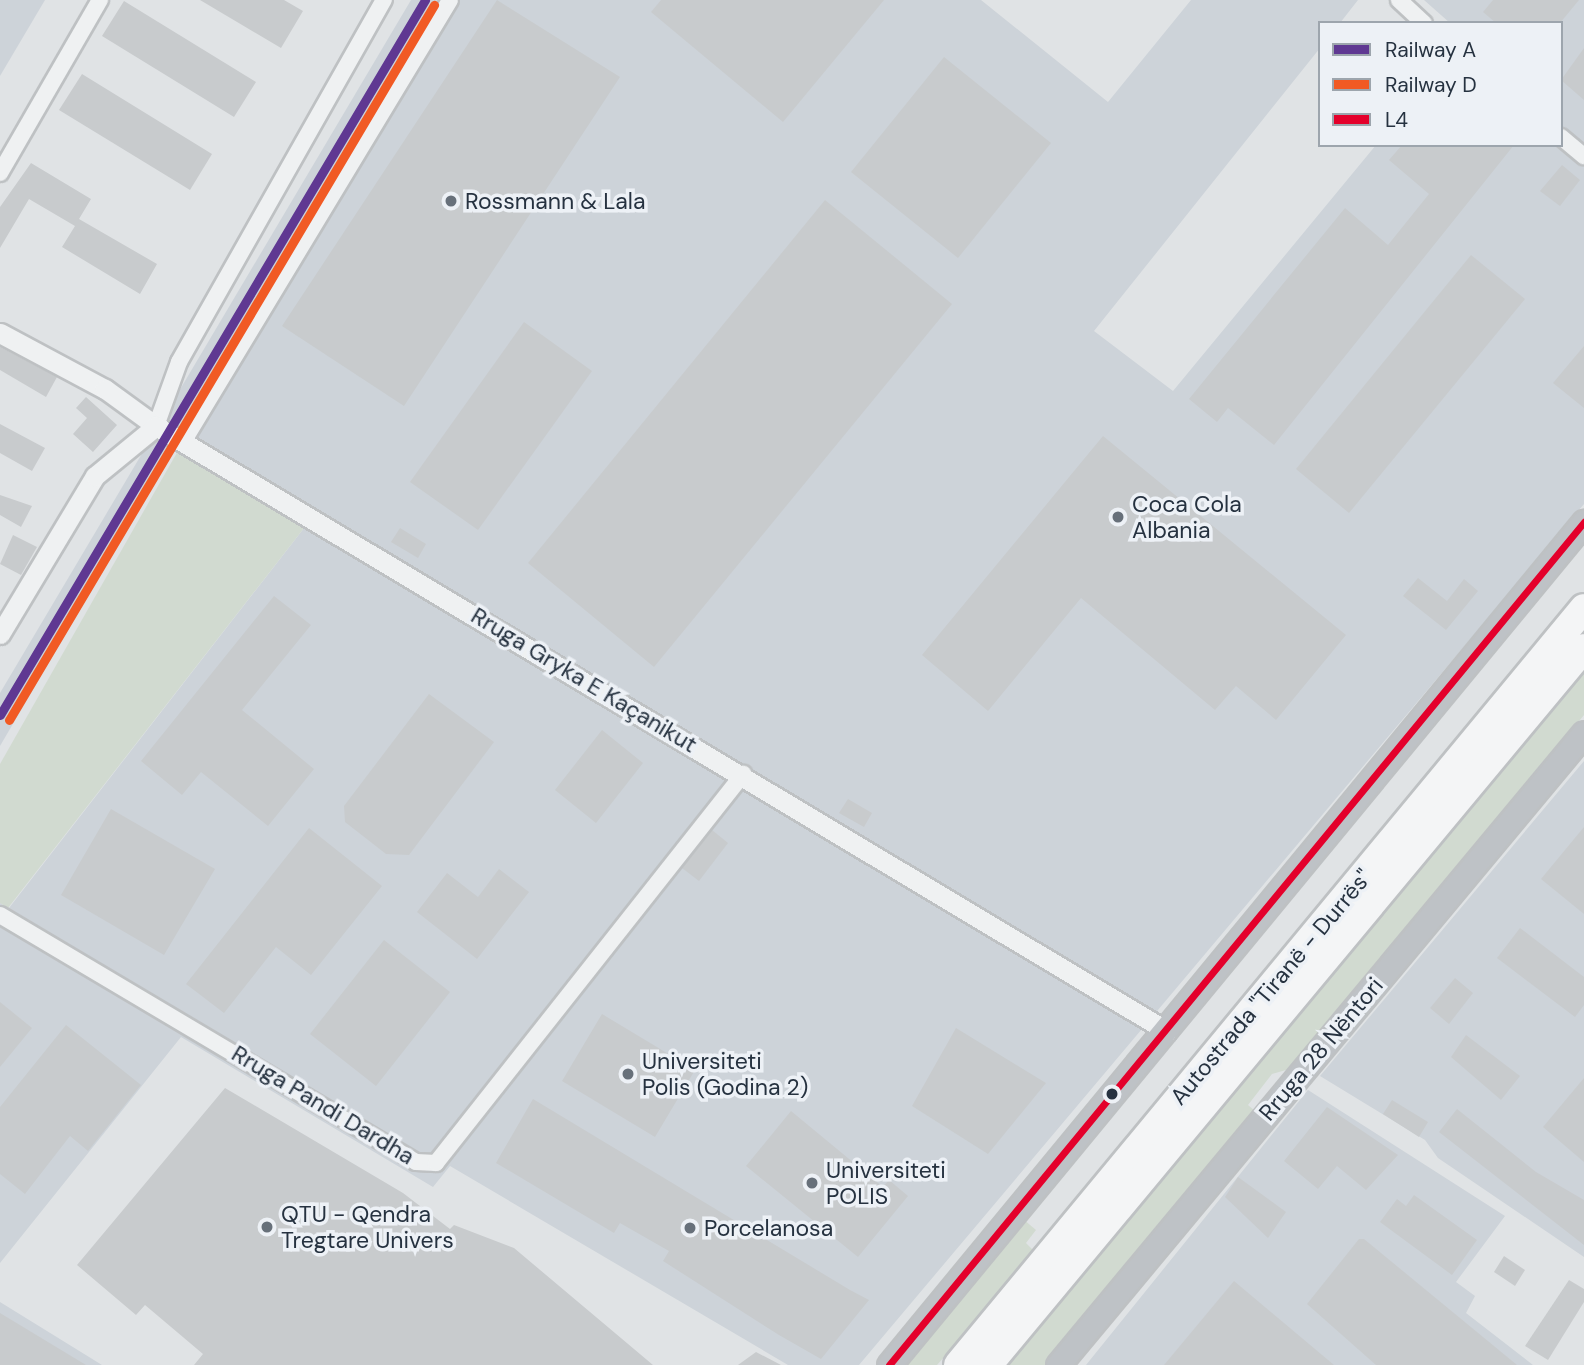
<!DOCTYPE html>
<meta charset="utf-8">
<style>
body{margin:0}
#map{position:relative;width:1584px;height:1365px;overflow:hidden;background:#e0e3e5;font-family:"DM Sans",sans-serif}
div>[style]{position:absolute}
.built>*{inset:0;background:#cdd3d9}
.green>*{inset:0;background:#d1dad0}
.building>*{inset:0;background:#c8cbcd}
.roads{filter:drop-shadow(2px 0 #bec1c3) drop-shadow(-2px 0 #bec1c3) drop-shadow(0 2px #bec1c3) drop-shadow(0 -2px #bec1c3)}
.minor>*{height:16px;margin:-8px;padding:0 8px;transform-origin:8px;border-radius:8px;background:#eff1f2}
.tertiary>*{height:19px;margin:-9.5px;padding:0 9.5px;transform-origin:9.5px;border-radius:9.5px;background:#eff1f2}
.secondary>*{height:23px;margin:-11.5px;padding:0 11.5px;transform-origin:11.5px;border-radius:11.5px;background:#bec2c6}
.motorway>*{height:28px;margin:-14px;padding:0 14px;transform-origin:14px;border-radius:14px;background:#f4f5f6}
.bus-1>*{height:7px;margin:-3.5px;padding:0 3.5px;transform-origin:3.5px;border-radius:3.5px;background:#e4002b}
.rail-1>*{height:9px;margin:-4.5px;padding:0 4.5px;transform-origin:4.5px;border-radius:4.5px;background:#5f3892}
.rail-2>*{height:9px;margin:-4.5px;padding:0 4.5px;transform-origin:4.5px;border-radius:4.5px;background:#f15a24}
.dots>*{width:19px;height:19px;translate:-50% -50%;box-sizing:border-box;border:4px solid #edf1f6;border-radius:50%}
span{translate:-50% -50%;white-space:nowrap;text-align:center;line-height:1.15;-webkit-text-stroke:7px #edf1f6;paint-order:stroke}
.poi-label{font-size:23px;color:#263240}
.left{translate:0 -50%;text-align:left}
.street-label{font-size:23px;color:#263240}
.legend{position:absolute;left:1318px;top:21px;width:245px;height:126px;box-sizing:border-box;background:#edf1f6;border:2px solid #9da5ad;margin:0;padding:9px 12px;list-style:none;font-size:21px;color:#263240}
.legend li{display:flex;align-items:center;gap:14px;height:35px}
.legend b{width:35px;border:2px solid #9da5ad}
</style>
<div id="map">
<div class="built">
<div style="clip-path:polygon(0 0,45px 0,0 76px)"></div>
<div style="clip-path:polygon(411px 0,437px 0,0 746px,0 693px)"></div>
<div style="clip-path:polygon(450px 0,981px 0,1108px 102px,1191px 0,1358px 0,1340px 23px,1320px 23px,1320px 48px,1094px 331px,1173px 391px,1376px 145px,1561px 145px,1561px 23px,1450px 23px,1424px 0,1584px 0,1584px 504px,859px 1365px,788px 1365px,450px 1166px,433px 1187px,181px 1037px,0 1263px,0 903px,9px 908px,311px 519px,183px 442px)"></div>
<div style="clip-path:polygon(1584px 761px,1584px 1257px,1438px 1158px,1425px 1140px,1320px 1076px)"></div>
<div style="clip-path:polygon(1308px 1090px,1505px 1216px,1456px 1282px,1475px 1296px,1466px 1313px,1533px 1365px,1086px 1365px)"></div>
<div style="clip-path:polygon(0 1302px,102px 1365px,0 1365px)"></div>
</div>
<div class="green">
<div style="clip-path:polygon(183px 442px,311px 519px,8px 908px,0 903px,0 764px)"></div>
<div style="clip-path:polygon(1584px 664px,1584px 715px,1293px 1068px,1272px 1074px,1248px 1105px,1255px 1111px,1045px 1365px,1002px 1365px)"></div>
<div style="clip-path:polygon(1023px 1219px,1036px 1230px,1026px 1243px,1036px 1253px,937px 1365px,901px 1365px)"></div>
</div>
<div class="building">
<div style="clip-path:polygon(200px 0,284px 0,303px 11px,281px 48px)"></div>
<div style="clip-path:polygon(497px 0,620px 77px,404px 406px,282px 326px)"></div>
<div style="clip-path:polygon(661px 0,884px 0,783px 122px,651px 12px)"></div>
<div style="clip-path:polygon(1493px 0,1579px 0,1560px 23px,1496px 23px,1483px 12px)"></div>
<div style="clip-path:polygon(124px 1px,256px 82px,234px 117px,102px 36px)"></div>
<div style="clip-path:polygon(1584px 48px,1584px 100px,1561px 80px)"></div>
<div style="clip-path:polygon(944px 57px,1051px 143px,958px 258px,851px 172px)"></div>
<div style="clip-path:polygon(82px 74px,212px 154px,190px 190px,59px 110px)"></div>
<div style="clip-path:polygon(1402px 145px,1514px 145px,1274px 445px,1228px 408px,1217px 422px,1189px 399px,1345px 208px,1388px 245px,1429px 194px,1389px 160px)"></div>
<div style="clip-path:polygon(31px 163px,91px 199px,79px 219px,157px 264px,140px 294px,62px 247px,75px 226px,29px 199px,0 248px,0 207px)"></div>
<div style="clip-path:polygon(1562px 165px,1580px 180px,1560px 206px,1540px 191px)"></div>
<div style="clip-path:polygon(825px 200px,952px 304px,654px 667px,528px 563px)"></div>
<div style="clip-path:polygon(1471px 255px,1525px 299px,1349px 513px,1296px 469px)"></div>
<div style="clip-path:polygon(524px 322px,592px 371px,478px 530px,410px 482px)"></div>
<div style="clip-path:polygon(1584px 346px,1584px 408px,1553px 383px)"></div>
<div style="clip-path:polygon(0 347px,57px 377px,46px 397px,0 370px)"></div>
<div style="clip-path:polygon(86px 397px,117px 425px,93px 452px,73px 434px,87px 418px,76px 408px)"></div>
<div style="clip-path:polygon(0 424px,45px 448px,32px 471px,0 453px)"></div>
<div style="clip-path:polygon(1103px 436px,1346px 635px,1276px 720px,1236px 686px,1215px 710px,1081px 598px,988px 711px,922px 655px)"></div>
<div style="clip-path:polygon(0 495px,32px 506px,21px 527px,0 515px)"></div>
<div style="clip-path:polygon(400px 528px,426px 544px,418px 558px,391px 542px)"></div>
<div style="clip-path:polygon(13px 535px,37px 547px,21px 575px,0 564px)"></div>
<div style="clip-path:polygon(1418px 578px,1447px 601px,1464px 579px,1478px 591px,1446px 630px,1403px 596px)"></div>
<div style="clip-path:polygon(274px 596px,311px 625px,242px 710px,314px 769px,268px 826px,201px 772px,182px 795px,141px 761px)"></div>
<div style="clip-path:polygon(429px 694px,494px 742px,409px 855px,386px 854px,345px 822px,344px 806px)"></div>
<div style="clip-path:polygon(602px 730px,643px 763px,596px 823px,555px 790px)"></div>
<div style="clip-path:polygon(848px 799px,872px 813px,864px 827px,839px 813px)"></div>
<div style="clip-path:polygon(111px 809px,215px 869px,164px 955px,61px 895px)"></div>
<div style="clip-path:polygon(1584px 827px,1584px 914px,1541px 879px)"></div>
<div style="clip-path:polygon(309px 828px,382px 886px,311px 975px,276px 947px,224px 1013px,186px 984px)"></div>
<div style="clip-path:polygon(712px 830px,728px 843px,699px 881px,682px 868px)"></div>
<div style="clip-path:polygon(499px 869px,529px 892px,477px 959px,417px 912px,447px 873px,478px 897px)"></div>
<div style="clip-path:polygon(1520px 928px,1584px 977px,1584px 1005px,1575px 1017px,1497px 958px)"></div>
<div style="clip-path:polygon(384px 940px,450px 992px,376px 1086px,310px 1034px)"></div>
<div style="clip-path:polygon(1455px 978px,1473px 993px,1449px 1024px,1430px 1008px)"></div>
<div style="clip-path:polygon(0 1002px,32px 1028px,0 1067px)"></div>
<div style="clip-path:polygon(602px 1014px,695px 1070px,655px 1137px,562px 1081px)"></div>
<div style="clip-path:polygon(66px 1025px,141px 1085px,88px 1151px,70px 1136px,25px 1194px,0 1174px,0 1107px)"></div>
<div style="clip-path:polygon(956px 1028px,1046px 1083px,988px 1154px,912px 1106px)"></div>
<div style="clip-path:polygon(1466px 1035px,1520px 1076px,1501px 1100px,1451px 1057px)"></div>
<div style="clip-path:polygon(1584px 1078px,1584px 1162px,1543px 1127px)"></div>
<div style="clip-path:polygon(225px 1088px,403px 1193px,450px 1229px,454px 1225px,514px 1248px,653px 1365px,194px 1365px,203px 1354px,145px 1305px,136px 1315px,77px 1265px)"></div>
<div style="clip-path:polygon(533px 1099px,850px 1290px,869px 1300px,821px 1359px,779px 1335px,663px 1261px,669px 1251px,620px 1223px,614px 1233px,496px 1163px)"></div>
<div style="clip-path:polygon(1392px 1100px,1428px 1122px,1419px 1137px,1383px 1114px)"></div>
<div style="clip-path:polygon(1327px 1107px,1398px 1155px,1366px 1190px,1337px 1166px,1318px 1189px,1284px 1161px)"></div>
<div style="clip-path:polygon(1457px 1109px,1536px 1172px,1584px 1200px,1584px 1245px,1439px 1132px)"></div>
<div style="clip-path:polygon(791px 1111px,883px 1187px,889px 1180px,908px 1196px,858px 1257px,746px 1166px)"></div>
<div style="clip-path:polygon(1238px 1177px,1286px 1212px,1268px 1238px,1225px 1197px)"></div>
<div style="clip-path:polygon(1414px 1195px,1477px 1240px,1452px 1275px,1380px 1222px,1397px 1199px,1406px 1206px)"></div>
<div style="clip-path:polygon(1359px 1239px,1364px 1239px,1517px 1365px,1376px 1365px,1307px 1304px)"></div>
<div style="clip-path:polygon(1504px 1256px,1525px 1270px,1515px 1286px,1494px 1272px)"></div>
<div style="clip-path:polygon(1569px 1280px,1584px 1289px,1584px 1302px,1548px 1360px,1525px 1346px)"></div>
<div style="clip-path:polygon(1234px 1281px,1334px 1365px,1164px 1365px)"></div>
<div style="clip-path:polygon(0 1313px,86px 1365px,0 1365px)"></div>
<div style="clip-path:polygon(756px 1352px,781px 1365px,738px 1365px)"></div>
</div>
<div class="roads">
<div class="minor">
<div style="left:1399px;top:0;width:34px;rotate:43deg"></div>
<div style="left:1561px;top:137px;width:30px;rotate:40deg"></div>
<div style="left:0;top:173px;width:200px;rotate:-60deg"></div>
<div style="left:156px;top:426px;width:68px;rotate:-70.2deg"></div>
<div style="left:179px;top:362px;width:416px;rotate:-60.5deg"></div>
<div style="left:183px;top:442px;width:516px;rotate:-58.86deg"></div>
<div style="left:0;top:915px;width:484px;rotate:30.7deg"></div>
<div style="left:416px;top:1162px;width:20px;rotate:3deg"></div>
<div style="left:436px;top:1163px;width:496px;rotate:-51.7deg"></div>
</div>
<div class="tertiary">
<div style="left:0;top:333px;width:119px;rotate:28.1deg"></div>
<div style="left:105px;top:389px;width:63px;rotate:36deg"></div>
<div style="left:156px;top:426px;width:1178px;rotate:30.9deg"></div>
<div style="left:0;top:634px;width:184px;rotate:-59deg"></div>
<div style="left:95px;top:476px;width:79px;rotate:-39.3deg"></div>
</div>
<div class="secondary">
<div style="left:889px;top:1365px;width:1093px;rotate:-50.5deg"></div>
<div style="left:1058px;top:1365px;width:822px;rotate:-50.23deg"></div>
</div>
<div class="motorway">
<div style="left:958px;top:1365px;width:982px;rotate:-50.41deg"></div>
<div style="left:988px;top:1365px;width:932px;rotate:-50.27deg"></div>
</div>
</div>
<div class="bus-1">
<div style="left:889px;top:1365px;width:1093px;rotate:-50.5deg"></div>
</div>
<div class="rail-1">
<div style="left:0;top:715px;width:832px;rotate:-59.27deg"></div>
</div>
<div class="rail-2">
<div style="left:9px;top:720px;width:832px;rotate:-59.27deg"></div>
</div>
<div class="dots">
<div style="left:451px;top:201px;background:#67707a"></div>
<div style="left:1118px;top:517px;background:#67707a"></div>
<div style="left:628px;top:1074px;background:#67707a"></div>
<div style="left:1112px;top:1094px;background:#263240"></div>
<div style="left:812px;top:1183px;background:#67707a"></div>
<div style="left:267px;top:1227px;background:#67707a"></div>
<div style="left:690px;top:1228px;background:#67707a"></div>
</div>
<div class="poi-label">
<span class="left" style="left:465px;top:201px">Rossmann &amp; Lala</span>
<span class="left" style="left:1132px;top:517px">Coca Cola<br>Albania</span>
<span class="left" style="left:642px;top:1074px">Universiteti<br>Polis (Godina 2)</span>
<span class="left" style="left:826px;top:1183px">Universiteti<br>POLIS</span>
<span class="left" style="left:281px;top:1227px">QTU - Qendra<br>Tregtare Univers</span>
<span class="left" style="left:704px;top:1228px">Porcelanosa</span>
</div>
<div class="street-label">
<span style="left:584px;top:680px;rotate:31deg">Rruga Gryka E Kaçanikut</span>
<span style="left:1271px;top:987px;rotate:-50deg">Autostrada "Tiranë - Durrës"</span>
<span style="left:1321px;top:1049px;rotate:-50deg">Rruga 28 Nëntori</span>
<span style="left:323px;top:1105px;rotate:31deg">Rruga Pandi Dardha</span>
</div>
<ul class="legend">
<li><b style="height:9px;background:#5f3892"></b>Railway A</li>
<li><b style="height:9px;background:#f15a24"></b>Railway D</li>
<li><b style="height:9px;background:#e4002b"></b>L4</li>
</ul>
</div>
